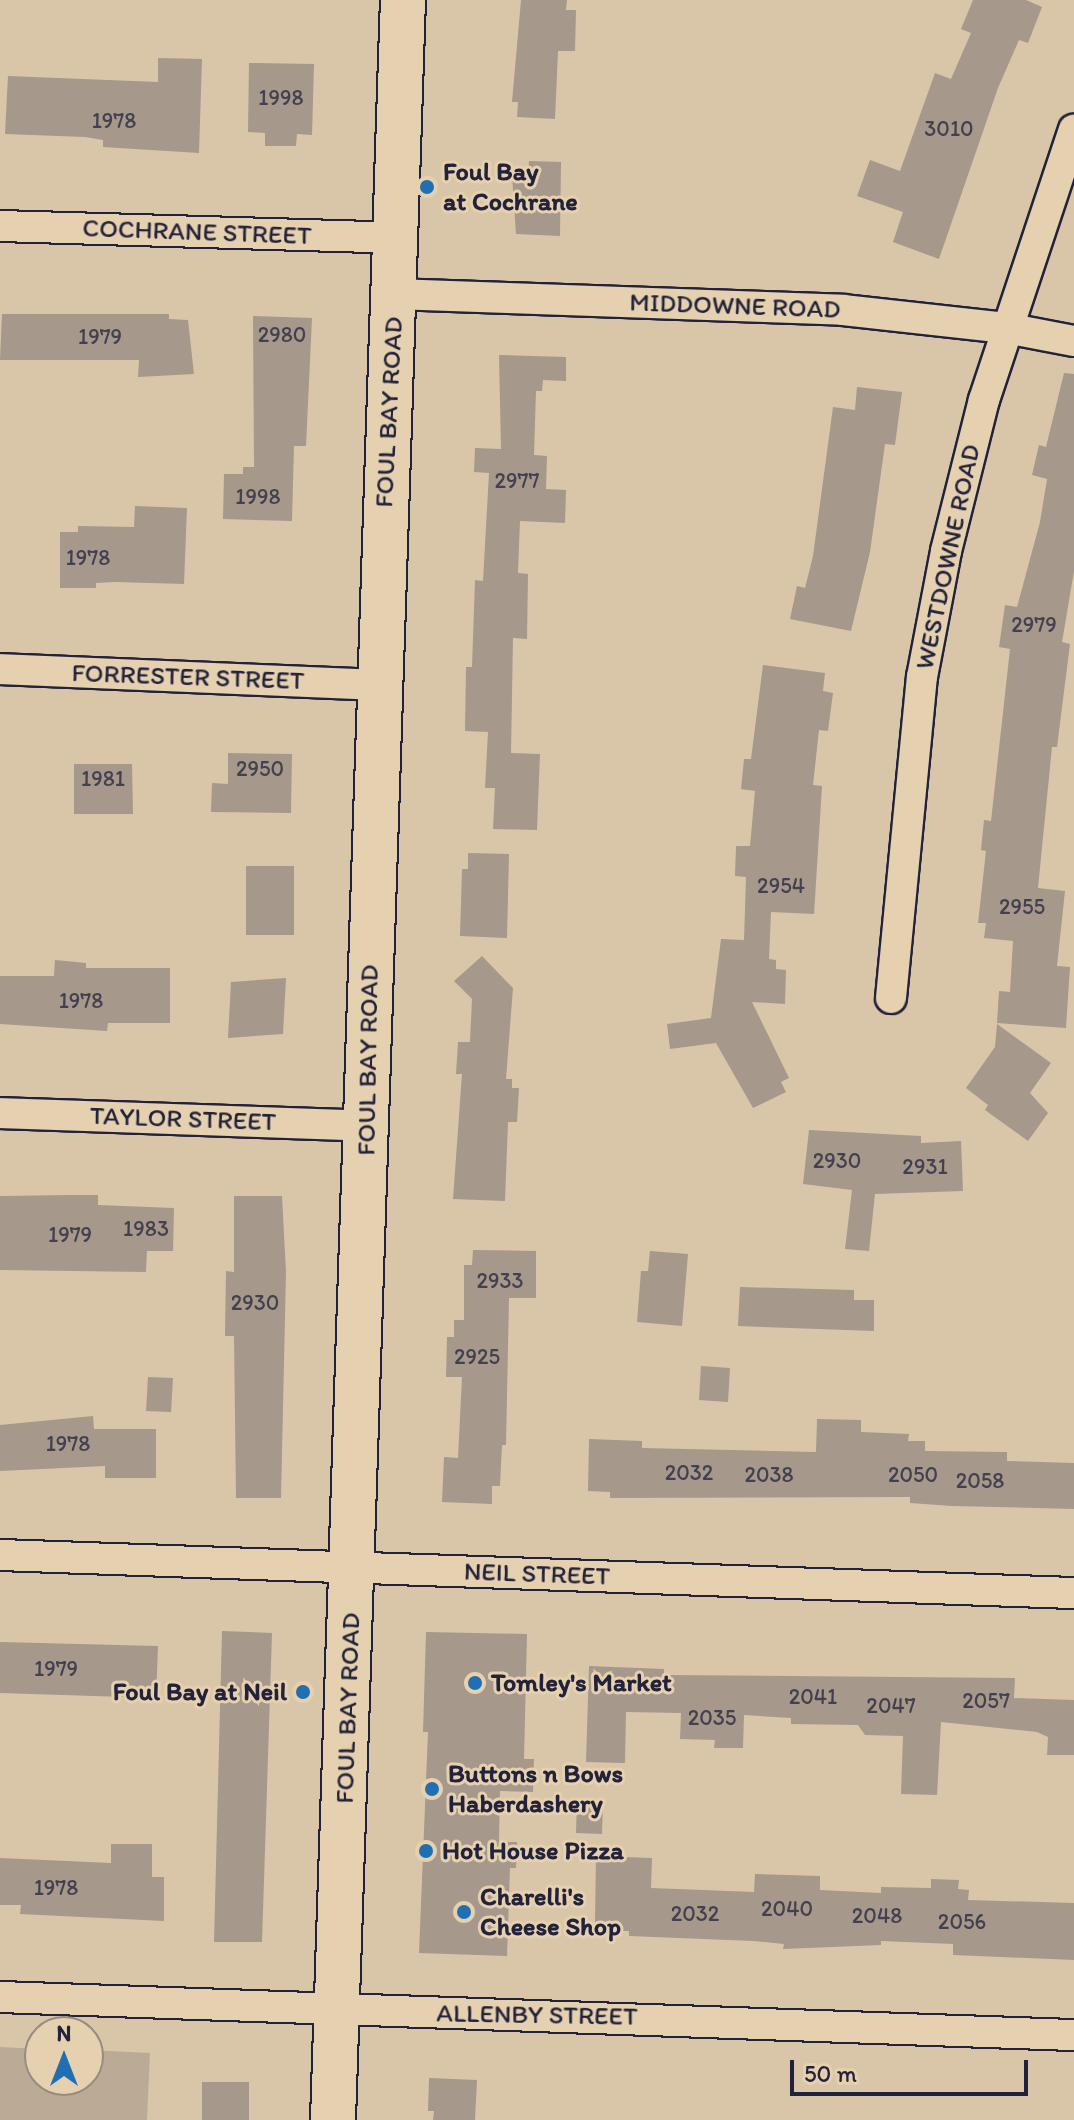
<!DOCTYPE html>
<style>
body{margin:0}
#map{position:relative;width:1074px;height:2120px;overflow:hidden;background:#d9c6a8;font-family:Itim,sans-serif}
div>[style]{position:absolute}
.green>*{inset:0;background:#bbaa96}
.building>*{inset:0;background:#a6988a}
.roads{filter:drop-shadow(2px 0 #22223b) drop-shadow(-2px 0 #22223b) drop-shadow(0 2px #22223b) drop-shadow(0 -2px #22223b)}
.minor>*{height:30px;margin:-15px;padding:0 15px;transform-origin:15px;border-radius:15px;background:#e5d0af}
.secondary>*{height:44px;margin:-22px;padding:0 22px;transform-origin:22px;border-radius:22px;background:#e5d0af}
.dots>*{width:22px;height:22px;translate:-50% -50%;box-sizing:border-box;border:4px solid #e5d0af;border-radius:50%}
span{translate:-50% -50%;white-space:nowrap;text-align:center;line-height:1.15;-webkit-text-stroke:6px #e5d0af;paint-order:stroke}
.number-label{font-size:22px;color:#43404f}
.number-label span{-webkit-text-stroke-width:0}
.poi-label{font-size:26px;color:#22223b;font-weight:700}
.left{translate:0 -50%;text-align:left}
.right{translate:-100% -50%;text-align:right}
.street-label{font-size:26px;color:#22223b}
.north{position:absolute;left:24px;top:2016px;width:80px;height:80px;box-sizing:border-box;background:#e5d0af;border:2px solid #978a81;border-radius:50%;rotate:0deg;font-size:22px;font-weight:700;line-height:32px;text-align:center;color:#22223b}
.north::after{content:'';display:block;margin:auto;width:28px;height:36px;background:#1f6fb2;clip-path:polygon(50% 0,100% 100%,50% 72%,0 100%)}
.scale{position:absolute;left:790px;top:2060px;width:238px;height:36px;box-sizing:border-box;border:4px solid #22223b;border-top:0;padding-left:10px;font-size:24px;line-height:28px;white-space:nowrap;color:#22223b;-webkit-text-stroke:6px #e5d0af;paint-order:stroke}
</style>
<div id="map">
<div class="green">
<div style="clip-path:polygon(0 2047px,40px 2049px,40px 2080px,88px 2080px,88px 2050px,150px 2053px,147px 2120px,0 2120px)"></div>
</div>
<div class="building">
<div style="clip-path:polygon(521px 0,567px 0,566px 10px,576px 10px,575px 51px,558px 51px,555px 119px,517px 117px,518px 102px,512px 102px)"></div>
<div style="clip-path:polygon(973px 0,1026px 0,1042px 7px,1028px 43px,1019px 40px,998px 88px,939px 259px,893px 242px,903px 212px,857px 196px,870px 160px,900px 171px,935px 73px,951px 79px,971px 33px,961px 29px)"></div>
<div style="clip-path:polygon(158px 58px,202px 59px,199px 153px,103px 147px,103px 140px,85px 137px,5px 134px,8px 76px,158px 82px)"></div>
<div style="clip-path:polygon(249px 63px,314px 64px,312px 135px,297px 134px,296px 146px,265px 146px,265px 133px,248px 132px)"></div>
<div style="clip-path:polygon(529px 161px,561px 162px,560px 236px,516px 234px,512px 175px,528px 176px)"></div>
<div style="clip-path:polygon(2px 314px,169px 314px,169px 319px,188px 320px,194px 374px,138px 377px,139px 360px,0 360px)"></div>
<div style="clip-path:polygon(253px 316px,312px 318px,306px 446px,294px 446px,292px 521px,223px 519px,224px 474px,243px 474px,243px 467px,254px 467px)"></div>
<div style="clip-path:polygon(499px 355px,566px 357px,566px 381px,543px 380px,542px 391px,536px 391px,534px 455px,547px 456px,546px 489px,566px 490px,565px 523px,520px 521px,518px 573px,528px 574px,527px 639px,513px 638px,511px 753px,540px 754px,537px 830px,493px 829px,495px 788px,485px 788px,488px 732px,465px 731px,466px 667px,472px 667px,475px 580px,483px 581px,489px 473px,474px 472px,475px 448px,501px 449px)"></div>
<div style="clip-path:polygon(1064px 373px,1074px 374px,1074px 571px,1062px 642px,1070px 644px,1057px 747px,1052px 747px,1038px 888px,1065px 891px,1057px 966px,1070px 967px,1066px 1028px,997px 1023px,999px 991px,1010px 992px,1013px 941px,984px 938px,986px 923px,978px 923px,986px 851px,981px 850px,984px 820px,991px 821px,1010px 649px,999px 647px,1005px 605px,1017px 607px,1040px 522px,1047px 479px,1032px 475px,1039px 445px,1046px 447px)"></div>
<div style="clip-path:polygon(857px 387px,902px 392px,895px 445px,885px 444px,870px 552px,851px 631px,790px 619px,797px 586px,805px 588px,813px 556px,833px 407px,855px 410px)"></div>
<div style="clip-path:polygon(135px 506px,187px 508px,184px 584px,115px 582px,96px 583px,96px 588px,60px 588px,60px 532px,78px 532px,78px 526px,134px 527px)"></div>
<div style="clip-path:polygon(763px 665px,825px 673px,823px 691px,833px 693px,828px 731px,819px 730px,813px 785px,822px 786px,814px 914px,771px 912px,769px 959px,776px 960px,776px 969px,786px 970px,785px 1004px,752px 1002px,789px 1078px,781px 1082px,786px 1092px,753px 1108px,716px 1043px,670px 1049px,667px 1024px,711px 1018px,721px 939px,744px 940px,746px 877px,735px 876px,736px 846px,750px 846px,755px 791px,741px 789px,744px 759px,751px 759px)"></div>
<div style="clip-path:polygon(228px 753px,292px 754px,291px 813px,211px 812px,212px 783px,228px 784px)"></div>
<div style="clip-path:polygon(74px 764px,132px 764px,133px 814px,74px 814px)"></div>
<div style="clip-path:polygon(468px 853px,509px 854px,507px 938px,460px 936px,462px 869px,468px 869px)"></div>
<div style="clip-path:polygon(246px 866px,294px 866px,294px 935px,246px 935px)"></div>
<div style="clip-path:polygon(482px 956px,513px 988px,506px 1079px,512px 1079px,512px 1088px,519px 1088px,517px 1122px,508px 1122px,505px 1201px,453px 1199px,462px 1074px,456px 1074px,458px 1042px,470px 1042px,472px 999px,454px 981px)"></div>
<div style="clip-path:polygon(55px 960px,86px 963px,86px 968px,170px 968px,170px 1023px,108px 1023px,107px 1031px,0 1024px,0 976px,54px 976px)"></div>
<div style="clip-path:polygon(286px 978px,283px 1034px,228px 1038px,231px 982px)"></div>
<div style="clip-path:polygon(997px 1024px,1051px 1063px,1030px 1093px,1048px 1113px,1028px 1141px,985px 1110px,988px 1105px,966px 1088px,995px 1047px)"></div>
<div style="clip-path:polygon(809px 1130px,921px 1136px,921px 1143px,961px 1141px,963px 1191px,875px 1194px,869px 1251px,845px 1249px,852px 1190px,803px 1184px)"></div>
<div style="clip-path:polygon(72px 1195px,98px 1195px,98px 1205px,174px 1208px,173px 1251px,147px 1251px,146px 1272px,0 1270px,0 1196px)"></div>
<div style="clip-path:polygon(234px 1196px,282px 1196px,286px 1272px,281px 1498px,236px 1498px,234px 1336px,225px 1336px,226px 1271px,234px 1272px)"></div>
<div style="clip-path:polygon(473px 1250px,536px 1251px,536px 1298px,509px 1298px,506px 1445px,502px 1445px,500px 1486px,492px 1486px,492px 1504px,442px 1502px,444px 1457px,458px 1458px,462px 1377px,446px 1377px,447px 1337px,454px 1337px,454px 1320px,464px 1320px,464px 1265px,472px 1265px)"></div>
<div style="clip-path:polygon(650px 1251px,688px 1254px,682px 1326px,637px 1322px,641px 1271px,648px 1271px)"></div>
<div style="clip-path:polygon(740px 1287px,854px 1290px,854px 1300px,874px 1300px,874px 1331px,738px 1326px)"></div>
<div style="clip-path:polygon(701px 1366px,730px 1368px,728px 1402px,699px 1400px)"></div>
<div style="clip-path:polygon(148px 1377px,173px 1378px,171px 1412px,146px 1411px)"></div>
<div style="clip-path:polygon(93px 1416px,94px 1429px,156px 1429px,156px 1478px,105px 1478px,105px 1466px,0 1471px,0 1425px)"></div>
<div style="clip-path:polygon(817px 1419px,861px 1420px,861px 1432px,909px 1434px,908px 1441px,925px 1441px,925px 1451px,1007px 1452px,1007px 1461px,1074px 1463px,1074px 1509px,952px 1506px,910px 1503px,910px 1497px,610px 1498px,610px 1492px,588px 1491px,589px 1439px,642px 1441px,642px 1448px,816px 1452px)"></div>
<div style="clip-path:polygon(222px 1631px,272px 1633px,262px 1942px,214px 1942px)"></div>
<div style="clip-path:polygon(426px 1632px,527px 1634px,524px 1759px,534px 1759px,533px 1792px,500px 1791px,499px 1842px,517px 1842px,516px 1868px,510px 1868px,507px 1956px,419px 1953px,428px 1732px,423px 1732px)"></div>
<div style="clip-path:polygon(0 1642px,158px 1646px,156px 1698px,0 1693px)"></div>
<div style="clip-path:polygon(589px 1666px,664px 1669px,664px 1675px,1015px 1678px,1014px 1698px,1074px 1700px,1074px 1755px,1047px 1755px,1048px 1737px,1037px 1732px,941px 1722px,937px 1795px,901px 1794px,903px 1736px,865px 1735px,858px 1725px,791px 1724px,791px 1718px,744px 1715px,743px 1748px,714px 1748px,715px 1740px,680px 1739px,681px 1713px,626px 1712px,625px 1763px,586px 1762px)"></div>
<div style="clip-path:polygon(577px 1800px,603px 1801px,602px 1834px,576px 1833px)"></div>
<div style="clip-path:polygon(111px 1844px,152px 1844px,152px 1877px,164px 1877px,164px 1921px,20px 1914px,21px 1905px,0 1905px,0 1858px,111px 1863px)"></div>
<div style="clip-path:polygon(596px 1856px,652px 1858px,651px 1888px,754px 1892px,755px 1874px,820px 1876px,820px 1890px,881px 1893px,881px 1887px,931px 1888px,931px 1879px,959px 1880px,958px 1889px,969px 1890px,968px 1900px,1074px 1903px,1074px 1960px,953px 1955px,953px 1944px,881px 1941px,881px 1945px,783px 1949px,784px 1944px,753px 1941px,629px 1936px,629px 1931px,618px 1931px,618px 1924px,595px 1923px)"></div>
<div style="clip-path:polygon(429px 2078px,477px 2080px,475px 2120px,433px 2120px,434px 2111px,428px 2111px)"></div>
<div style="clip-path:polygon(202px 2082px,249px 2082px,249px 2120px,202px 2120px)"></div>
</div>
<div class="roads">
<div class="minor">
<div style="left:0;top:226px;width:395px;rotate:1.7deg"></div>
<div style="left:394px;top:294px;width:449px;rotate:2deg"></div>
<div style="left:843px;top:310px;width:164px;rotate:6.3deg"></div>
<div style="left:1006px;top:328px;width:69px;rotate:10.8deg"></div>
<div style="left:0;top:669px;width:377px;rotate:2.4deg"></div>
<div style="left:891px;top:998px;width:322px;rotate:-84.5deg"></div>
<div style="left:922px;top:677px;width:128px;rotate:-79.2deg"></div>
<div style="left:946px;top:551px;width:156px;rotate:-75.9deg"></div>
<div style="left:984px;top:400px;width:285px;rotate:-71.6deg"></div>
<div style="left:0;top:1113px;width:367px;rotate:2deg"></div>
<div style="left:0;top:1555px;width:1075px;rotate:2.03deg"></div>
<div style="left:0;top:1997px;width:1075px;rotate:2.03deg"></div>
</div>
<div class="secondary">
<div style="left:333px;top:2120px;width:2121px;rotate:-88.11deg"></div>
</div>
</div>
<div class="dots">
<div style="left:427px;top:187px;background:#1f6fb2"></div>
<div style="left:475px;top:1683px;background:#1f6fb2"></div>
<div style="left:303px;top:1692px;background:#1f6fb2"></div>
<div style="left:432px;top:1789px;background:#1f6fb2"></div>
<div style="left:426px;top:1851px;background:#1f6fb2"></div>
<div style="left:464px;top:1912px;background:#1f6fb2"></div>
</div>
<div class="number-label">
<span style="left:281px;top:98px">1998</span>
<span style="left:114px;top:121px">1978</span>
<span style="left:949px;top:129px">3010</span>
<span style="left:282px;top:335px">2980</span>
<span style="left:100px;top:337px">1979</span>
<span style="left:517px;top:481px">2977</span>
<span style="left:258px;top:497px">1998</span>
<span style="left:88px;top:558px">1978</span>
<span style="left:1034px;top:625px">2979</span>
<span style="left:260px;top:769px">2950</span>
<span style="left:103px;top:779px">1981</span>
<span style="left:781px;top:886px">2954</span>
<span style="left:1022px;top:907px">2955</span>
<span style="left:81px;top:1001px">1978</span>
<span style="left:837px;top:1161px">2930</span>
<span style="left:925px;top:1167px">2931</span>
<span style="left:146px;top:1229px">1983</span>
<span style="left:70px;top:1235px">1979</span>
<span style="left:500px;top:1281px">2933</span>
<span style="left:255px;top:1303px">2930</span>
<span style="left:477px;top:1357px">2925</span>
<span style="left:68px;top:1444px">1978</span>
<span style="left:689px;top:1473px">2032</span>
<span style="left:769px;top:1475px">2038</span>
<span style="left:913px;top:1475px">2050</span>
<span style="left:980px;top:1481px">2058</span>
<span style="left:56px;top:1669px">1979</span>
<span style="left:813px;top:1697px">2041</span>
<span style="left:986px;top:1701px">2057</span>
<span style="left:891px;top:1706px">2047</span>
<span style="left:712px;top:1718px">2035</span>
<span style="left:56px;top:1888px">1978</span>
<span style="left:787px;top:1909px">2040</span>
<span style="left:695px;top:1914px">2032</span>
<span style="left:877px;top:1916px">2048</span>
<span style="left:962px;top:1922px">2056</span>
</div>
<div class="poi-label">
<span class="left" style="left:443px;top:187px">Foul Bay<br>at Cochrane</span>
<span class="left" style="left:491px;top:1683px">Tomley's Market</span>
<span class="right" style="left:287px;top:1692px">Foul Bay at Neil</span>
<span class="left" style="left:448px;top:1789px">Buttons n Bows<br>Haberdashery</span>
<span class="left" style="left:442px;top:1851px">Hot House Pizza</span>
<span class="left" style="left:480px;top:1912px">Charelli's<br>Cheese Shop</span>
</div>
<div class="street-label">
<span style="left:197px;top:232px;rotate:2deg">COCHRANE STREET</span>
<span style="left:735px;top:306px;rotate:2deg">MIDDOWNE ROAD</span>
<span style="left:389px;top:412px;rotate:-87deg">FOUL BAY ROAD</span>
<span style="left:948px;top:557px;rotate:-78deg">WESTDOWNE ROAD</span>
<span style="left:188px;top:677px;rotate:2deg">FORRESTER STREET</span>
<span style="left:368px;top:1060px;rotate:-89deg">FOUL BAY ROAD</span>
<span style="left:183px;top:1119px;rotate:2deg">TAYLOR STREET</span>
<span style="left:537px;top:1574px;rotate:2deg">NEIL STREET</span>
<span style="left:348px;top:1708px;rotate:-88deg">FOUL BAY ROAD</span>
<span style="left:537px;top:2015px;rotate:1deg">ALLENBY STREET</span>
</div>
<div class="north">N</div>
<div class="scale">50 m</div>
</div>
